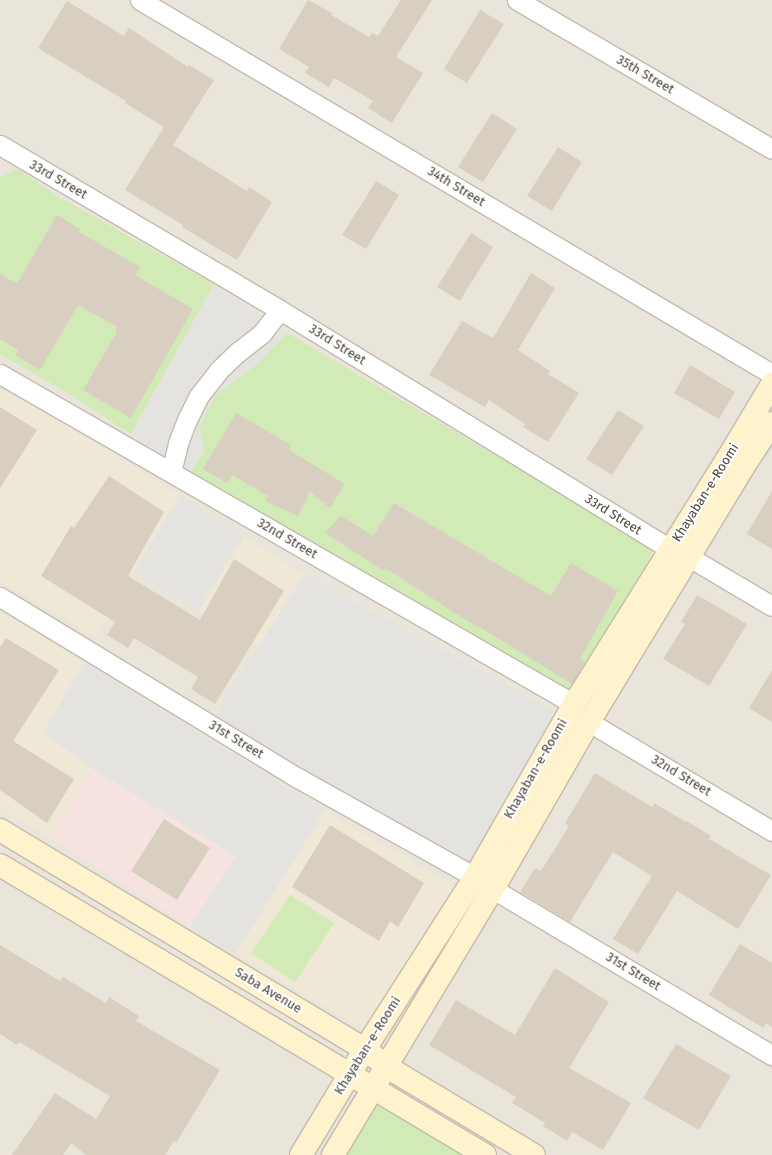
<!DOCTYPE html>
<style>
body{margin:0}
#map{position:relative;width:772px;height:1155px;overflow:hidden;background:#f6f3ec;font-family:"Fira Sans",sans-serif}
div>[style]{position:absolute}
.residential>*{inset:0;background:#eae5da}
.education>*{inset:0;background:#efe8d6}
.medical>*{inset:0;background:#f6e3e0}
.green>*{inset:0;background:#d2eab5}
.parking>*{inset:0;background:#e5e3e0}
.building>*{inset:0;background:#d8cfc1}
.roads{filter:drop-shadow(1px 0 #c2bbae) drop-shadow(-1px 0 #c2bbae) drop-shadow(0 1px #c2bbae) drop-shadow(0 -1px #c2bbae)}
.street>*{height:19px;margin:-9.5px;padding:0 9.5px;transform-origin:9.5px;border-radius:9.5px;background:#fff}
.secondary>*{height:22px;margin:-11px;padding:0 11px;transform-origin:11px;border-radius:11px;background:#fff3cd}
span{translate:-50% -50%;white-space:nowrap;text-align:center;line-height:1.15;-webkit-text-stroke:4px #fff;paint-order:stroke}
.street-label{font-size:13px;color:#4b4439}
</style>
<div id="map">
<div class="residential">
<div style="clip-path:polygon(0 0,772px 0,772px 1155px,0 1155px)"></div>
</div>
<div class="education">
<div style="clip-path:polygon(0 386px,180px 495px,95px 637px,0 581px)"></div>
<div style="clip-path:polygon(244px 536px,304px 575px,259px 646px,198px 611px)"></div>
<div style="clip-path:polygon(0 609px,84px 663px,44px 732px,93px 769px,49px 837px,0 807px)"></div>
<div style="clip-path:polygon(325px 811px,456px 888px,368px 1032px,235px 954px)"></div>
</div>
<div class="medical">
<div style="clip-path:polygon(93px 769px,236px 856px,190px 927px,49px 837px)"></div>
</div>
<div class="green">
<div style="clip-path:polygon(17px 169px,59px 197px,214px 284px,131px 434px,66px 392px,0 354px,0 177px)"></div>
<div style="clip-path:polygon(287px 333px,654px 548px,631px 596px,570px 694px,189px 474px,204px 451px,199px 427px,215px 396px,257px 364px)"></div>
<div style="clip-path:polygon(290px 895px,334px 923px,295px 982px,251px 953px)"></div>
<div style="clip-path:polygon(375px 1099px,466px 1155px,342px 1155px)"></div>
</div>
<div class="parking">
<div style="clip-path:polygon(214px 284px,287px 333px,257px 364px,215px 396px,199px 427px,204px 451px,189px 474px,131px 434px)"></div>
<div style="clip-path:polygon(180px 495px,244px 536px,198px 611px,135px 570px)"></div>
<div style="clip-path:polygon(304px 575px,559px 714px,470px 866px,212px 719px)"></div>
<div style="clip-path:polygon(84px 663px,325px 811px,235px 954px,190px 927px,236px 856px,93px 769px,43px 732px)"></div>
</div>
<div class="building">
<div style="clip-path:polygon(308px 0,332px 13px,331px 15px,369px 37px,372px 33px,378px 36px,401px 0,432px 0,396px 57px,423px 73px,392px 123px,368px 108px,373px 101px,334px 78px,329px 87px,305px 73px,309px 67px,279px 49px)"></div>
<div style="clip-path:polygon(67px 1px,124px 36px,129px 28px,188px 67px,189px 65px,214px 80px,173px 145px,247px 191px,249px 187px,272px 202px,237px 260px,182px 227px,183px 225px,125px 190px,164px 127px,125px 103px,126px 101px,38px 48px)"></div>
<div style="clip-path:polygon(480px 10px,504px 24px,467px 83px,444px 69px)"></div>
<div style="clip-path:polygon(492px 113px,517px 129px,483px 182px,458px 167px)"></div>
<div style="clip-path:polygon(558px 147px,582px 162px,552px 211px,527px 196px)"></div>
<div style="clip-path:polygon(376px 181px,399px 195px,366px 249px,342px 235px)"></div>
<div style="clip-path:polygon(57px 215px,80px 229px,79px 232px,140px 267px,135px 275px,193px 309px,131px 418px,83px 390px,117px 332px,115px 331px,117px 327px,78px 305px,40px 370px,15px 355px,18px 350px,0 339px,0 274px,16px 283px,18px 282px)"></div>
<div style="clip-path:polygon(471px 233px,493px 247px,460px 301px,437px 287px)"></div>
<div style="clip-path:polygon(531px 273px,555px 288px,518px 350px,550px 371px,548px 374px,579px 393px,548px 442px,523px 427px,525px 424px,489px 400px,485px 407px,429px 375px,462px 321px,493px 338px)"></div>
<div style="clip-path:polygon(690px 365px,735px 392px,719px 419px,674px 393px)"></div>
<div style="clip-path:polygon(0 407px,37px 430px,0 488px)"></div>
<div style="clip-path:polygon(618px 410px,644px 426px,612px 475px,586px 459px)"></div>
<div style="clip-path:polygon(236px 413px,291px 445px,289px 450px,345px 484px,330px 508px,310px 492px,298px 516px,265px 501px,268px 496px,232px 475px,227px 483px,203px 469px)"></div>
<div style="clip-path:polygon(109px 476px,164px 512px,128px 576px,200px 620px,234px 559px,284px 591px,215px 704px,191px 689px,198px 677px,134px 638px,128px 648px,107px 635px,115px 622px,41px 576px,71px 526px,74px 528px)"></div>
<div style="clip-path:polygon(772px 491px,772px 549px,747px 534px)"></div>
<div style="clip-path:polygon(394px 503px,551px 596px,571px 563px,618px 591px,580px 659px,585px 662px,572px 684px,478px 626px,477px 627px,385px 568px,384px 571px,325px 533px,341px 516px,373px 536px)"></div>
<div style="clip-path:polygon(697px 595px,747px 624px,709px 686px,663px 659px,685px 624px,681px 622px)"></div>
<div style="clip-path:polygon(6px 638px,59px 670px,13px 741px,74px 779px,47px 823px,0 790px,0 647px)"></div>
<div style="clip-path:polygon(772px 670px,772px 722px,749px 708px)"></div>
<div style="clip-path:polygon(595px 773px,652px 807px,654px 803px,686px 822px,687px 821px,711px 836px,709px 839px,771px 875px,738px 929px,677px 891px,638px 954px,613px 939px,652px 876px,613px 852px,570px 922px,520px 892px,535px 868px,541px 871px,569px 826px,565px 823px)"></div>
<div style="clip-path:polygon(164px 819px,210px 848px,177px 900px,131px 871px)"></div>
<div style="clip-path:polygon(330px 825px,424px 883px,398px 927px,390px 921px,379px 941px,292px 887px)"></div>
<div style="clip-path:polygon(740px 944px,772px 963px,772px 1027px,766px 1023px,763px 1028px,709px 995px)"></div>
<div style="clip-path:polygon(0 945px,60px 981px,63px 977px,106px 1003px,109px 997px,139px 1016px,136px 1021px,220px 1070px,176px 1143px,174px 1141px,165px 1155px,86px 1155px,71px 1143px,63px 1155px,12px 1155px,55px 1093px,96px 1119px,110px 1096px,19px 1042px,17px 1045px,0 1034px)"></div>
<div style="clip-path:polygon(555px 968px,609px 1002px,569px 1068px,631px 1103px,603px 1150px,572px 1132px,567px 1141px,543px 1126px,545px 1123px,512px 1103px,516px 1097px,429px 1045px,456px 1000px,515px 1035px)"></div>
<div style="clip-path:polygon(676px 1044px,731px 1076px,699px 1130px,643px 1098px)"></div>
</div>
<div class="roads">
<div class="street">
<div style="left:140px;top:0;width:734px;rotate:30.62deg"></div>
<div style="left:517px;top:0;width:295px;rotate:30.3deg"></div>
<div style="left:0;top:145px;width:325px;rotate:30.5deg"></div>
<div style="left:280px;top:310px;width:459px;rotate:31.5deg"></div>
<div style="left:0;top:374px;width:662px;rotate:29.9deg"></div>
<div style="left:171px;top:472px;width:30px;rotate:-76deg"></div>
<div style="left:178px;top:443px;width:25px;rotate:-69deg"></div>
<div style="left:187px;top:420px;width:25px;rotate:-64deg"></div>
<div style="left:198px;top:397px;width:33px;rotate:-52deg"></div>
<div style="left:218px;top:371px;width:28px;rotate:-44deg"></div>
<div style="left:238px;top:352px;width:31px;rotate:-38deg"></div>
<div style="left:262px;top:333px;width:29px;rotate:-52deg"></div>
<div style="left:689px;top:557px;width:96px;rotate:30.6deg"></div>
<div style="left:0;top:597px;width:349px;rotate:31.3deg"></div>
<div style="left:298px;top:778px;width:203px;rotate:29.2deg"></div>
<div style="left:589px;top:722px;width:213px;rotate:30.8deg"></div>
<div style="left:493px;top:889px;width:325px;rotate:30.8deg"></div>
</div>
<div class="secondary">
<div style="left:0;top:830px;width:426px;rotate:31deg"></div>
<div style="left:365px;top:1049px;width:28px;rotate:39deg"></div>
<div style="left:387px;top:1067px;width:171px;rotate:30.9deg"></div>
<div style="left:0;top:865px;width:565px;rotate:30.88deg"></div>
<div style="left:301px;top:1155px;width:124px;rotate:-58.9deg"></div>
<div style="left:365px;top:1049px;width:204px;rotate:-57.4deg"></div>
<div style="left:475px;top:877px;width:199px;rotate:-60.2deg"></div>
<div style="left:574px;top:704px;width:287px;rotate:-58deg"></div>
<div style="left:726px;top:461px;width:90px;rotate:-59.1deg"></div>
<div style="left:333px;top:1155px;width:310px;rotate:-59deg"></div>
<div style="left:493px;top:889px;width:193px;rotate:-60.1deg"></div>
<div style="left:589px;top:722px;width:296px;rotate:-58.8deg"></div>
<div style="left:742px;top:469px;width:55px;rotate:-56.9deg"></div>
</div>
</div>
<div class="street-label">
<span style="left:645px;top:75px;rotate:30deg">35th Street</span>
<span style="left:58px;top:180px;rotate:30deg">33rd Street</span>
<span style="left:456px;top:187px;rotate:31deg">34th Street</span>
<span style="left:337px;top:345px;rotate:32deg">33rd Street</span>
<span style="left:706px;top:493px;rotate:-58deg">Khayaban-e-Roomi</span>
<span style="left:613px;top:515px;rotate:32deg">33rd Street</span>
<span style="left:287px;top:539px;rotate:30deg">32nd Street</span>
<span style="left:236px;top:740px;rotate:31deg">31st Street</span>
<span style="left:536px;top:769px;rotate:-60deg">Khayaban-e-Roomi</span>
<span style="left:681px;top:776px;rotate:31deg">32nd Street</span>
<span style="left:633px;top:972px;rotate:31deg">31st Street</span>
<span style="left:268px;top:991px;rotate:31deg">Saba Avenue</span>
<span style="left:368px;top:1046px;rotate:-58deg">Khayaban-e-Roomi</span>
</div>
</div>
